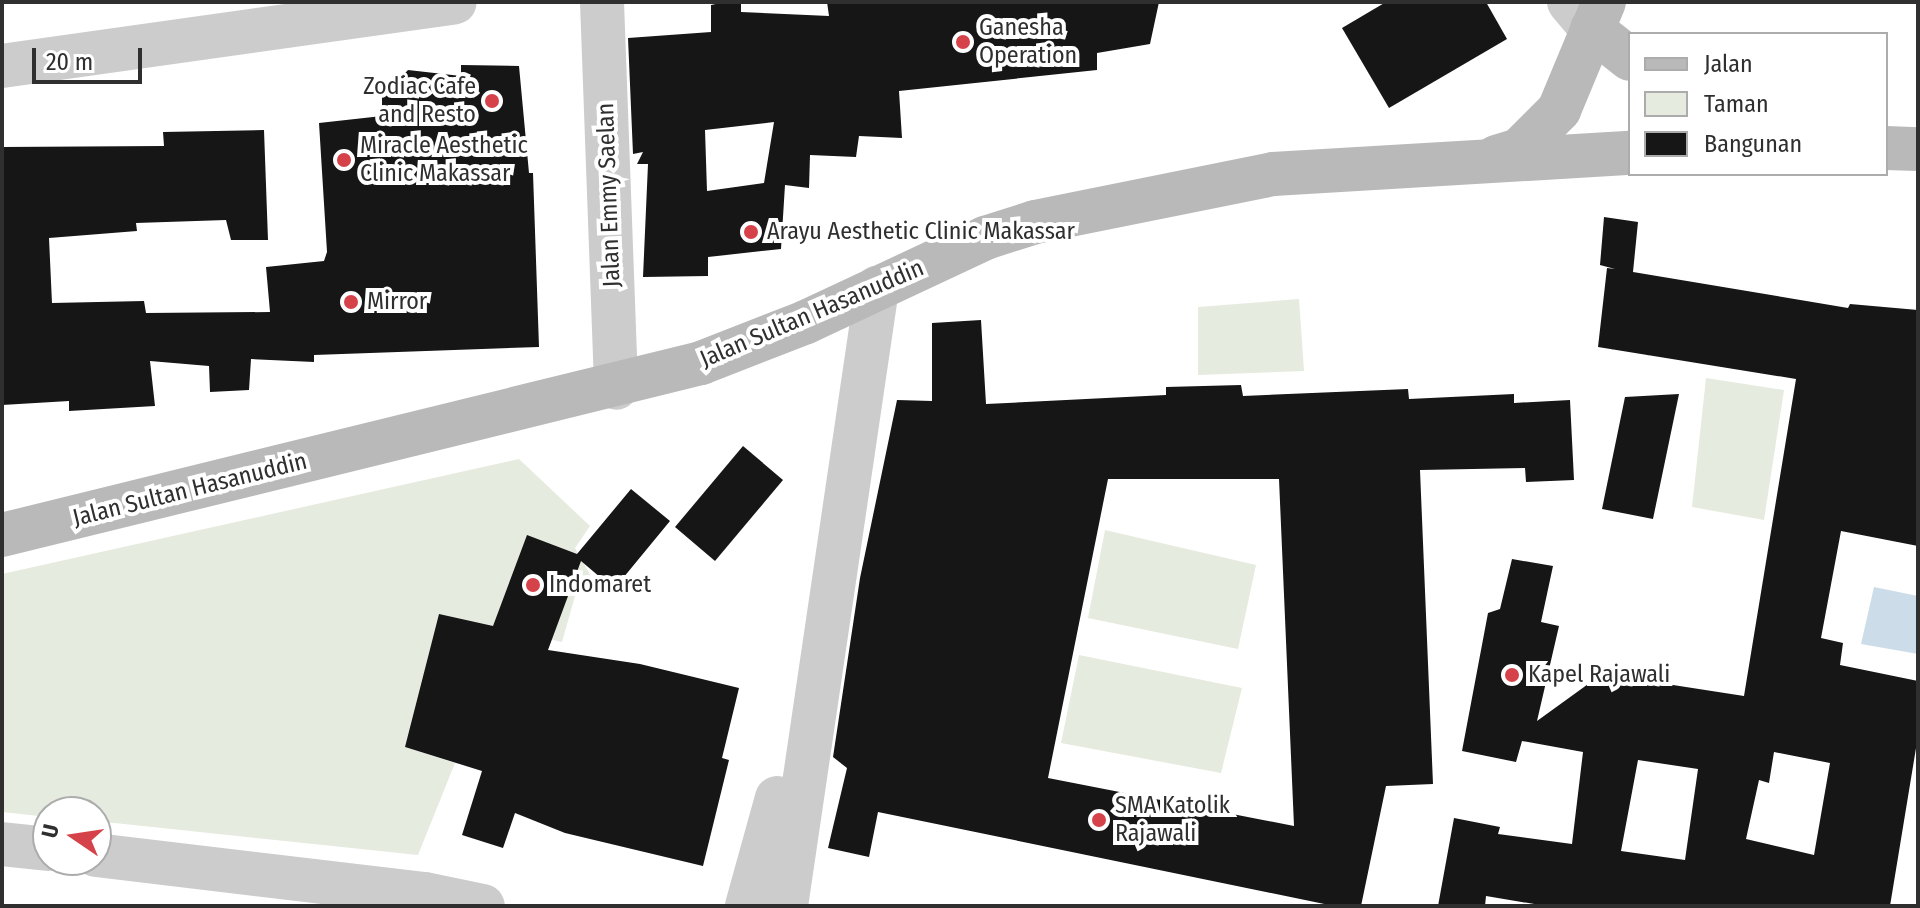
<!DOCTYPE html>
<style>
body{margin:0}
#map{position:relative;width:1920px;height:908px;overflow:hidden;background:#fff;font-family:"Fira Sans Condensed",sans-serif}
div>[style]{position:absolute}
.green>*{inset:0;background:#e5ebde}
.water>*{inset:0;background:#ccdde9}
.building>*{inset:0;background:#161616}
.minor>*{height:44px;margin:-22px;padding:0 22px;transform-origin:22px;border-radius:22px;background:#ccc}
.tertiary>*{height:44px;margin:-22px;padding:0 22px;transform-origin:22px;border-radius:22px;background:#ccc}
.secondary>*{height:44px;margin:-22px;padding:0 22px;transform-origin:22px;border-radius:22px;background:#b9b9b9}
.dots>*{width:22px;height:22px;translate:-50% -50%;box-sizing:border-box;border:4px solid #fff;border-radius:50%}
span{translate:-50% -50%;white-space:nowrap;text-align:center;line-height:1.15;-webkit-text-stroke:8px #fff;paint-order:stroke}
.poi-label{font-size:24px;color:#2f2f2f}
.left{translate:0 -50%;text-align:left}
.right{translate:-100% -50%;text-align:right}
.street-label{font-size:24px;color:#2f2f2f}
.frame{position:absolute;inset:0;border:4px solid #2f2f2f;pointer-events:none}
.legend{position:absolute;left:1628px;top:32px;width:260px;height:144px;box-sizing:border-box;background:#fff;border:2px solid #acacac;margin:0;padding:10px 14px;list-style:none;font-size:24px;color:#2f2f2f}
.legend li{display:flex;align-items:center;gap:16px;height:40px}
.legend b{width:40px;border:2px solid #acacac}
.north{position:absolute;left:32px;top:796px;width:80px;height:80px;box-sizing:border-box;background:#fff;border:2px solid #acacac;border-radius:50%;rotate:283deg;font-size:22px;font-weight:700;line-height:32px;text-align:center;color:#2f2f2f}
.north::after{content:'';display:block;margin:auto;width:28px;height:36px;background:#d64249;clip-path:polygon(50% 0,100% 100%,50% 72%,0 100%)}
.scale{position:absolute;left:32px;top:48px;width:110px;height:36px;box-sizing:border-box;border:4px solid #2f2f2f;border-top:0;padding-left:10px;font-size:24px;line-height:28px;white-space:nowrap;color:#2f2f2f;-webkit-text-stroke:6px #fff;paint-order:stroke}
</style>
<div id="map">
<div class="green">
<div style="clip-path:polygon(1299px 299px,1304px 371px,1198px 375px,1198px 307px)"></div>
<div style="clip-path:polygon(1706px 378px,1784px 390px,1764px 520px,1692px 507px)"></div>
<div style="clip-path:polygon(519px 459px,590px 526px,575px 548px,592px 578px,575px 596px,562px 642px,526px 634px,405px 747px,455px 763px,418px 855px,96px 821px,96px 812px,48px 812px,48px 817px,2px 812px,2px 574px)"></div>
<div style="clip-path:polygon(1105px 530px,1256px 565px,1238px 649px,1088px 618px)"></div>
<div style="clip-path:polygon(1079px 655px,1242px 688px,1221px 773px,1061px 743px)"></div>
</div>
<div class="water">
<div style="clip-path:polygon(1874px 587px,1918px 596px,1918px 654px,1861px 644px)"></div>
</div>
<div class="building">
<div style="clip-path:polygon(evenodd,725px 2px,741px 2px,741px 12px,829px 16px,827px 2px,1159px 2px,1150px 44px,1097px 53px,1097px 70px,899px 91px,902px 138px,859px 136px,856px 157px,810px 155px,809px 188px,785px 185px,781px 249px,708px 257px,708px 276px,643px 277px,648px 164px,637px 164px,643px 152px,633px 154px,628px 38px,711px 32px,711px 5px,725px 2px,774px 122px,764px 183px,707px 191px,705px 130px,774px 122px)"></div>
<div style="clip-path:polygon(1386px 2px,1486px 2px,1507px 39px,1389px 108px,1342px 28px)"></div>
<div style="clip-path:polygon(461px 65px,519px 66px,529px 173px,533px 173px,539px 347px,314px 355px,314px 362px,251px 359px,249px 390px,210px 392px,209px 366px,150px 361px,155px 406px,69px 411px,69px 401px,2px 405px,2px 147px,164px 146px,163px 132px,264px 130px,268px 240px,231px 240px,226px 220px,136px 223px,137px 231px,49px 238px,52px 303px,144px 301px,146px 313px,270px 312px,266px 267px,324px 261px,327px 252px,319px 123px,382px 116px,382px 97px,408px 70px,461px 76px)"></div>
<div style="clip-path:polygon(evenodd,1604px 217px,1638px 222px,1633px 272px,1848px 308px,1850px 304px,1918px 310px,1918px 546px,1841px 531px,1821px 638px,1843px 643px,1840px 665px,1918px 681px,1918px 736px,1890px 906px,1546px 906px,1486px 896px,1485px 906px,1438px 906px,1454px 818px,1500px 827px,1498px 834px,1572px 844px,1583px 752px,1522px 741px,1516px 762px,1462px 751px,1488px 613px,1500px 609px,1512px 559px,1553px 566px,1541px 622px,1559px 626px,1537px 721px,1602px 674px,1744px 696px,1796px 379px,1598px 347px,1607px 268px,1615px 269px,1600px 265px,1604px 217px,1774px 752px,1830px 763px,1814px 855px,1746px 839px,1759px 780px,1769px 783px,1774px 752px,1604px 217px,1638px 760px,1698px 769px,1685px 860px,1621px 851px,1638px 760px)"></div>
<div style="clip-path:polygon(evenodd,981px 320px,986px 404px,1166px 395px,1166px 387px,1241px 385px,1243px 396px,1408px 389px,1409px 399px,1514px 394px,1514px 403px,1570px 400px,1574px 480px,1526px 482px,1525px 468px,1420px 470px,1433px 784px,1386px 786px,1361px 906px,1334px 906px,878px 812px,869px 857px,828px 848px,847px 768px,833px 757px,860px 578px,897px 400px,932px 401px,932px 323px,981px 320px,1108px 479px,1279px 479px,1294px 826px,1048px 778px,1108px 479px)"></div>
<div style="clip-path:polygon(1679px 394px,1653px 519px,1602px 509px,1625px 397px)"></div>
<div style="clip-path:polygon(743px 446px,783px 480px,715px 561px,675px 527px)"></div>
<div style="clip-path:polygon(631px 489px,670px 521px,614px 589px,581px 561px,548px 650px,640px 664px,739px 688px,722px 758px,729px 760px,703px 866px,565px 833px,515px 813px,503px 848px,462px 835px,482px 771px,405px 747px,439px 614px,493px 626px,527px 535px,577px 554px)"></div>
</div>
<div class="minor">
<div style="left:602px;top:2px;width:386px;rotate:87.9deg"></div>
<div style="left:747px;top:906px;width:112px;rotate:-74.5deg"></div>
<div style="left:786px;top:906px;width:625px;rotate:-81.62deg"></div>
</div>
<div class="tertiary">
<div style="left:1569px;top:2px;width:35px;rotate:50deg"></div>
<div style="left:2px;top:66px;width:457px;rotate:-8deg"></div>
<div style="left:2px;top:844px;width:46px;rotate:6.2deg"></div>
<div style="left:96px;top:855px;width:331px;rotate:6.8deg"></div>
<div style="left:425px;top:894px;width:59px;rotate:11.7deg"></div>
</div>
<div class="secondary">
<div style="left:1592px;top:29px;width:48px;rotate:38.3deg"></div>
<div style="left:1886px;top:148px;width:32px;rotate:2deg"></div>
<div style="left:1496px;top:157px;width:24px;rotate:-17deg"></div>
<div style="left:1519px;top:150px;width:57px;rotate:-45deg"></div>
<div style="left:1559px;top:110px;width:117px;rotate:-67.4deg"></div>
<div style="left:2px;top:535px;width:720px;rotate:-13.82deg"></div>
<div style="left:701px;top:363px;width:113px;rotate:-21.3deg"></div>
<div style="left:806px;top:322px;width:198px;rotate:-25.1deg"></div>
<div style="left:985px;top:238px;width:52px;rotate:-17.7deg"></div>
<div style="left:1035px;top:222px;width:243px;rotate:-11.4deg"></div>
<div style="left:1273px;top:174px;width:358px;rotate:-3.4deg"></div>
</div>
<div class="dots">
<div style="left:963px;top:42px;background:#d64249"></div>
<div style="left:492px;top:101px;background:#d64249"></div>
<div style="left:344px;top:160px;background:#d64249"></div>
<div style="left:751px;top:232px;background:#d64249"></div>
<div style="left:351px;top:302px;background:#d64249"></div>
<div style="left:533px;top:585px;background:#d64249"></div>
<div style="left:1512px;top:675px;background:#d64249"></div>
<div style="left:1099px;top:820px;background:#d64249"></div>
</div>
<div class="poi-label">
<span class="left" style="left:979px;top:42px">Ganesha<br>Operation</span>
<span class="right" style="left:476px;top:101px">Zodiac Cafe<br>and Resto</span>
<span class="left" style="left:360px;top:160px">Miracle Aesthetic<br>Clinic Makassar</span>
<span class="left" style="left:767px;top:232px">Arayu Aesthetic Clinic Makassar</span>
<span class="left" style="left:367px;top:302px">Mirror</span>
<span class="left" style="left:549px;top:585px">Indomaret</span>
<span class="left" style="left:1528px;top:675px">Kapel Rajawali</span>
<span class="left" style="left:1115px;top:820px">SMA Katolik<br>Rajawali</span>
</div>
<div class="street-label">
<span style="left:609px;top:195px;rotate:-92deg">Jalan Emmy Saelan</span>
<span style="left:812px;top:314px;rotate:-23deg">Jalan Sultan Hasanuddin</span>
<span style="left:190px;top:490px;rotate:-14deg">Jalan Sultan Hasanuddin</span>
</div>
<div class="frame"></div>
<ul class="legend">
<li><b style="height:10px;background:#b9b9b9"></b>Jalan</li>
<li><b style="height:22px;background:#e5ebde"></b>Taman</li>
<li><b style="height:22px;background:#161616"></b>Bangunan</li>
</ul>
<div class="north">U</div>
<div class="scale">20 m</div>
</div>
